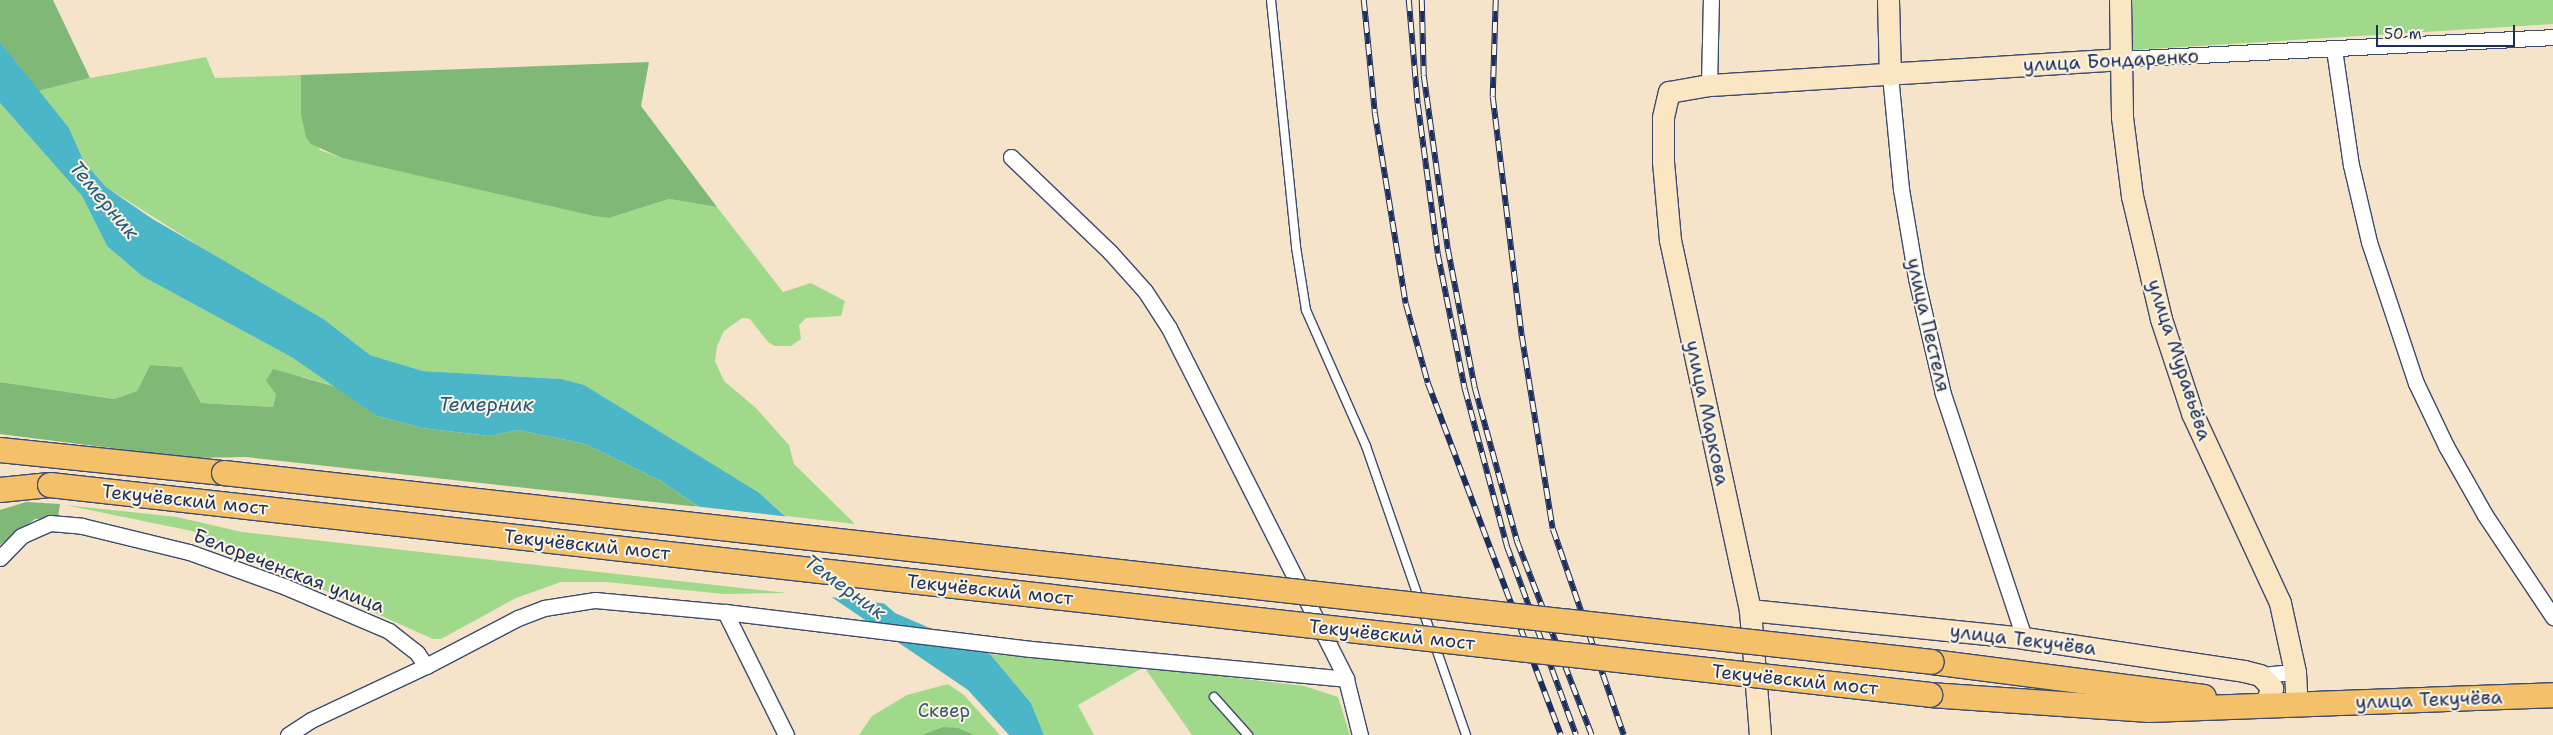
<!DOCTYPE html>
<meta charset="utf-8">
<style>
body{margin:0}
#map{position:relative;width:2553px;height:735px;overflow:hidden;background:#f6e4ca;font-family:"Shantell Sans",sans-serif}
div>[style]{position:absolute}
.green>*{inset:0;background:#a1d98b}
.forest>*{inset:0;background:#80b977}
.water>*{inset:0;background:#4bb6c7}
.pier>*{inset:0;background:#f6e4ca}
.roads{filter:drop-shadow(1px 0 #3c4a6e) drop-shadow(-1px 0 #3c4a6e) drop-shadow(0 1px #3c4a6e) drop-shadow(0 -1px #3c4a6e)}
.lane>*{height:8px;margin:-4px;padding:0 4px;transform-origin:4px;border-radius:4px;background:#fff}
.street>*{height:15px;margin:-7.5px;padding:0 7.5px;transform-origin:7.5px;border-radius:7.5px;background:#fff}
.secondary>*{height:21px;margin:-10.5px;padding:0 10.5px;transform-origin:10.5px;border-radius:10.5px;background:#fbe6c3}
.primary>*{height:24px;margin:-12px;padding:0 12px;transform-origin:12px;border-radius:12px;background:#f4c16a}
.rail>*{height:5.5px;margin-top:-2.75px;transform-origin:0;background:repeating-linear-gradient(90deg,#fcf5e5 0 11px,#1b2f5e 0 22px);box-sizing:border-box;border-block:1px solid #1b2f5e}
.bridges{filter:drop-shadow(1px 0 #3c4a6e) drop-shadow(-1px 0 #3c4a6e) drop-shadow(0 1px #3c4a6e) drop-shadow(0 -1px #3c4a6e)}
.primary-bridge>*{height:24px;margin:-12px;padding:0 12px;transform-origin:12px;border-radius:12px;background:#f4c16a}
span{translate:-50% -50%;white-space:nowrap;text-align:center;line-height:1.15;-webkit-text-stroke:4px #fcf5e5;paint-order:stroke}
.street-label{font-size:19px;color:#1b2f5e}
.park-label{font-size:19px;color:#3c5a69}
.water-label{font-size:20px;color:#29587e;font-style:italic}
.scale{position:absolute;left:2376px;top:25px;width:139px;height:22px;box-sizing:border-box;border:2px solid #1b2f5e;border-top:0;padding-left:6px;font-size:15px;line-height:18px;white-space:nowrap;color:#1b2f5e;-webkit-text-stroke:4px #fcf5e5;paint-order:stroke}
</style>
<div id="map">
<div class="green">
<div style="clip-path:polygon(2132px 0,2553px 0,2553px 24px,2133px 50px)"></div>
<div style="clip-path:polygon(206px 57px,215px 78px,301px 75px,301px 115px,320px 150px,342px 158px,609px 218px,669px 199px,717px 207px,783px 292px,811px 283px,845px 301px,841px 316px,806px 318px,799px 325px,801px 339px,791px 346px,775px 346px,768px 342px,750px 319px,742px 318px,724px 331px,717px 346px,715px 361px,724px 381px,756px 408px,789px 445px,794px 464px,855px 524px,786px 516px,758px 492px,583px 385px,562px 379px,423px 371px,370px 355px,325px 320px,242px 273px,106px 187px,84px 162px,69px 128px,38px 91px,90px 78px)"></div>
<div style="clip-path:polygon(0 103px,82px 196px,107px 246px,142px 276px,293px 358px,340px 388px,303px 377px,276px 394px,273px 407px,201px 403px,182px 367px,150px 365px,137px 391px,114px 399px,0 382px)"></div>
<div style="clip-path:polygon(65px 505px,177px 517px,242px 532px,787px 593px,724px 594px,606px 582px,561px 582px,516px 598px,441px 639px,433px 639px,192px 531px)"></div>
<div style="clip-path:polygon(990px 654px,1145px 667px,1304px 686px,1338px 697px,1350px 735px,1192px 735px,1144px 667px,1078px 705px,1094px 735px,1044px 735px,1031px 703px)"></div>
<div style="clip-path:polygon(948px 684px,964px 695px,1000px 735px,859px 735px,872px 716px,907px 695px)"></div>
</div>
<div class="forest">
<div style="clip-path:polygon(0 0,53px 0,90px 78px,38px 91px,0 42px)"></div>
<div style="clip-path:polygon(649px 62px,641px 106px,717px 207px,669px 199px,609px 218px,594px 216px,342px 158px,311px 144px,306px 137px,301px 115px,301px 75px)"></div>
<div style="clip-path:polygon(150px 365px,182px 367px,201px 403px,273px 407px,276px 394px,266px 381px,273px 369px,340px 388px,377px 416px,422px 428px,489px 436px,518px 430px,585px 444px,661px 481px,699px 507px,246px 457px,190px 458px,0 434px,0 382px,114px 399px,137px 391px)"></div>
<div style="clip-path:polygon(26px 502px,60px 504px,58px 518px,35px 519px,0 545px,0 510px)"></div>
<div style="clip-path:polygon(943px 727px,958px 728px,974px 735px,922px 735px)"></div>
</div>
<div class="water">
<div style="clip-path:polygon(0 42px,69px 128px,84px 162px,106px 187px,151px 218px,325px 320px,370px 355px,423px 371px,562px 379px,584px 385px,758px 492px,895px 613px,990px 654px,1031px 703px,1044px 735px,1009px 735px,968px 690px,661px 481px,585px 444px,518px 430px,489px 436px,422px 428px,377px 416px,293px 358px,142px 276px,107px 246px,82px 196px,0 103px)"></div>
</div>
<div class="pier">
<div style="clip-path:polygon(693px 506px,790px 517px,889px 604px,830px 597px)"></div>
</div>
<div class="roads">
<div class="lane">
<div style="left:1271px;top:0;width:248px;rotate:84.2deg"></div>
<div style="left:1296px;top:247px;width:64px;rotate:81deg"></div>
<div style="left:1306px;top:310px;width:149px;rotate:66.2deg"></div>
<div style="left:1366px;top:446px;width:306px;rotate:70.9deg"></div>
<div style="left:1214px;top:697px;width:51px;rotate:48.2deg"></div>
</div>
<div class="street">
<div style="left:2334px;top:49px;width:117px;rotate:81.7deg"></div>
<div style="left:2351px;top:165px;width:79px;rotate:76.8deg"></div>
<div style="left:2369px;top:242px;width:149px;rotate:71.6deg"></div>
<div style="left:2416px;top:383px;width:70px;rotate:64.5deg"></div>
<div style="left:2446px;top:446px;width:79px;rotate:60.5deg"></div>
<div style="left:2485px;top:515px;width:123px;rotate:56.3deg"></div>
<div style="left:2120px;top:59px;width:434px;rotate:-2.9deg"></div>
<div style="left:1890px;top:75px;width:115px;rotate:84.5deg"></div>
<div style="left:1901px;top:189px;width:90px;rotate:80.4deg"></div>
<div style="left:1916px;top:278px;width:119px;rotate:76.9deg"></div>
<div style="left:1943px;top:394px;width:257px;rotate:71.6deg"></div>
<div style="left:1709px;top:85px;width:85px;rotate:-88.7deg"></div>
<div style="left:1011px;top:157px;width:137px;rotate:43.8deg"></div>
<div style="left:1110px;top:252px;width:52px;rotate:48.1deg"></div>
<div style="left:1145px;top:291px;width:44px;rotate:57deg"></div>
<div style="left:1169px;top:328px;width:393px;rotate:63.2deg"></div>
<div style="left:1346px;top:679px;width:58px;rotate:76deg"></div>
<div style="left:0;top:558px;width:30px;rotate:-46deg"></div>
<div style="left:21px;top:536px;width:32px;rotate:-24deg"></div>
<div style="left:50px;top:523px;width:32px;rotate:5deg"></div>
<div style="left:82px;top:526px;width:110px;rotate:13.7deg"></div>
<div style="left:189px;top:552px;width:103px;rotate:19.8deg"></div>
<div style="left:286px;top:587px;width:112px;rotate:23.1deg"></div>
<div style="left:389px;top:631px;width:36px;rotate:38deg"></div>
<div style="left:417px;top:653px;width:16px;rotate:55deg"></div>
<div style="left:725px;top:612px;width:137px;rotate:63.6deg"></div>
<div style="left:2260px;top:675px;width:35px;rotate:-5deg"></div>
<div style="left:288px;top:735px;width:27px;rotate:-33deg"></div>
<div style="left:311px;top:720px;width:127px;rotate:-25.2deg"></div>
<div style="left:426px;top:666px;width:104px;rotate:-27.6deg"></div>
<div style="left:518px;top:618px;width:28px;rotate:-21deg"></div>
<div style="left:544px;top:608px;width:52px;rotate:-8.9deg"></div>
<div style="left:595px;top:600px;width:131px;rotate:5.3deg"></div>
<div style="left:725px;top:612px;width:308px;rotate:6.9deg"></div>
<div style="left:1031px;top:649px;width:316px;rotate:5.4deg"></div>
</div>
<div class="secondary">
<div style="left:1888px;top:0;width:75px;rotate:88.5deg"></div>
<div style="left:2120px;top:0;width:117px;rotate:89deg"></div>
<div style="left:2122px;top:117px;width:80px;rotate:82.8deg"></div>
<div style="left:2132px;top:196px;width:126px;rotate:76.7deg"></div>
<div style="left:2161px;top:319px;width:99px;rotate:71.7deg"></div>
<div style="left:2192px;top:413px;width:209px;rotate:65.1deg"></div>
<div style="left:2280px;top:603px;width:71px;rotate:77.7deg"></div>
<div style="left:2295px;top:672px;width:33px;rotate:87deg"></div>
<div style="left:1750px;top:610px;width:275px;rotate:5.8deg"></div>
<div style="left:2024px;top:638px;width:222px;rotate:8.5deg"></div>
<div style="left:2244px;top:671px;width:16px;rotate:14deg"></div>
<div style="left:2260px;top:675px;width:18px;rotate:47deg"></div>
<div style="left:2272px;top:688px;width:17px;rotate:114deg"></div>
<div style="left:1760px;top:735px;width:125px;rotate:-94.6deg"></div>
<div style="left:1750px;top:610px;width:379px;rotate:-102.2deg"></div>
<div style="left:1670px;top:240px;width:79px;rotate:-95.1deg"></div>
<div style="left:1663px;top:161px;width:44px;rotate:-90deg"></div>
<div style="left:1663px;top:117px;width:26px;rotate:-77deg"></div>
<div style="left:1669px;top:92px;width:41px;rotate:-9.9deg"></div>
<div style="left:1709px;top:85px;width:412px;rotate:-3.6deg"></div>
</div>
<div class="primary">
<div style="left:0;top:450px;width:225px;rotate:5.9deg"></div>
<div style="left:0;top:490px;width:50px;rotate:-5.7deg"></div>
<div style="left:1932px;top:662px;width:274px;rotate:7.3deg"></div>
<div style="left:1930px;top:695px;width:220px;rotate:3.9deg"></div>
<div style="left:2149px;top:710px;width:404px;rotate:-2.1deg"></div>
</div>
</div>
<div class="rail">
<div style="left:1364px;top:0;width:114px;rotate:84.4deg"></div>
<div style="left:1375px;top:113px;width:193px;rotate:80.8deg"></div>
<div style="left:1406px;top:304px;width:82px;rotate:74.4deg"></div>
<div style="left:1428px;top:383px;width:376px;rotate:69.3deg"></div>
<div style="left:1409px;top:0;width:104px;rotate:85.1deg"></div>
<div style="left:1418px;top:104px;width:151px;rotate:82.4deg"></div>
<div style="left:1438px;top:254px;width:138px;rotate:78.7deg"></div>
<div style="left:1465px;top:389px;width:163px;rotate:75deg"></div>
<div style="left:1507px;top:546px;width:201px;rotate:69.9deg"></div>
<div style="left:1422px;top:0;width:76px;rotate:88.5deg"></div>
<div style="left:1424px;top:76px;width:175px;rotate:82.1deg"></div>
<div style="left:1448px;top:249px;width:142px;rotate:79deg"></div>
<div style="left:1475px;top:388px;width:159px;rotate:74.6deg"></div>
<div style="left:1517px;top:541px;width:208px;rotate:68.9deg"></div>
<div style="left:1496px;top:0;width:97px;rotate:91.8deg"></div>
<div style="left:1493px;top:97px;width:241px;rotate:83.1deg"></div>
<div style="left:1522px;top:336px;width:195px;rotate:80.9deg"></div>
<div style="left:1553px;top:529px;width:218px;rotate:71deg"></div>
</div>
<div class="bridges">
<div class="primary-bridge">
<div style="left:224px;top:473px;width:1718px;rotate:6.31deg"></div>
<div style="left:50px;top:485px;width:1892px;rotate:6.37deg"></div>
</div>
</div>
<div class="street-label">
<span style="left:2111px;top:61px;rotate:-3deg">улица Бондаренко</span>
<span style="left:1928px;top:325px;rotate:77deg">улица Пестеля</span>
<span style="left:2179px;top:360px;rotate:72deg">улица Муравьёва</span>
<span style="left:1707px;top:413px;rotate:78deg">улица Маркова</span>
<span style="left:185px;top:500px;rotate:6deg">Текучёвский мост</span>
<span style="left:587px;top:545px;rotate:6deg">Текучёвский мост</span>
<span style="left:289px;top:571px;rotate:21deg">Белореченская улица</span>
<span style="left:990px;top:590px;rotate:6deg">Текучёвский мост</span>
<span style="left:1392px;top:635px;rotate:6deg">Текучёвский мост</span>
<span style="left:2023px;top:640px;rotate:7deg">улица Текучёва</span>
<span style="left:1795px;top:680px;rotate:6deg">Текучёвский мост</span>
<span style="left:2429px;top:700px;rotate:-2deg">улица Текучёва</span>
</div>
<div class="park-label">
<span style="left:944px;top:711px">Сквер</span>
</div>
<div class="water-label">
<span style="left:104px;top:200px;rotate:50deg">Темерник</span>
<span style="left:486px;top:404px">Темерник</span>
<span style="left:845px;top:587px;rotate:36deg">Темерник</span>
</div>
<div class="scale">50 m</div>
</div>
